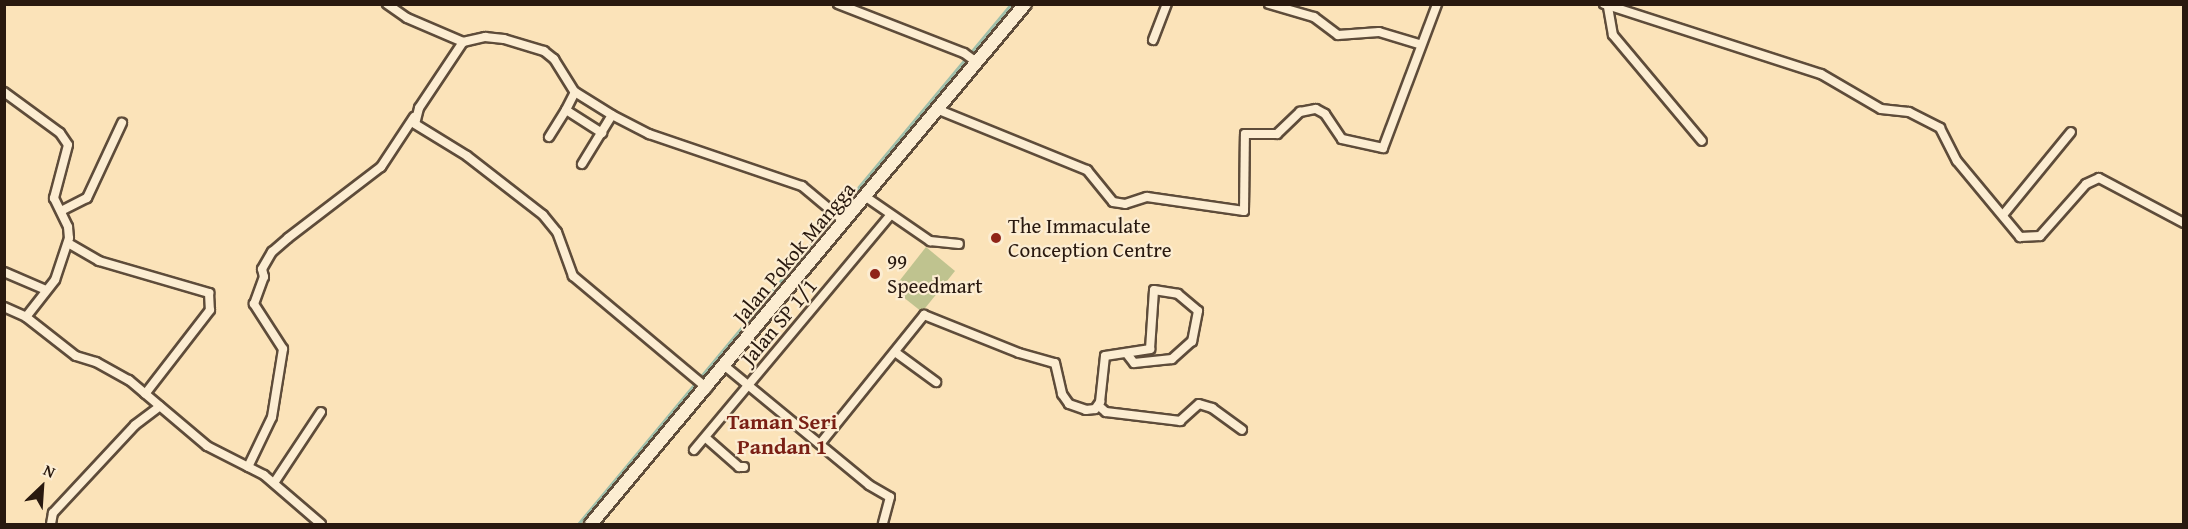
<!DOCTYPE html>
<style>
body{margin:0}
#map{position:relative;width:2188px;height:529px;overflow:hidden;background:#fbe3b9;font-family:"Gentium Book Plus",serif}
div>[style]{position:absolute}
.green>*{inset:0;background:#bfc38f}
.stream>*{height:3px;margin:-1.5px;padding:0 1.5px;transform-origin:1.5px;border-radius:1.5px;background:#a0bfaa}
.roads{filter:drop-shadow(2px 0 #5e4c3a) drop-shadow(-2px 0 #5e4c3a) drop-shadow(0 2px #5e4c3a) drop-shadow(0 -2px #5e4c3a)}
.minor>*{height:8px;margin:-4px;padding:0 4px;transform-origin:4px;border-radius:4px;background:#fcedd2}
.secondary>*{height:12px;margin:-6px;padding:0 6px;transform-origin:6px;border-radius:6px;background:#fcedd2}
.dots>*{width:16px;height:16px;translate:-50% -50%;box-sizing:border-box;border:3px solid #fcedd2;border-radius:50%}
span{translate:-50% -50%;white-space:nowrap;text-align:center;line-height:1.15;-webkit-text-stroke:4.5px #fcedd2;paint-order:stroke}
.poi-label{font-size:21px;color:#29190f}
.left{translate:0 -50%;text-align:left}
.street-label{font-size:21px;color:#29190f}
.neighbourhood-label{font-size:22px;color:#7a1f14;font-weight:700}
.frame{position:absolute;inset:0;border:6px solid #29190f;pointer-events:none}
.north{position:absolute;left:12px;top:457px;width:60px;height:60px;-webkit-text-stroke:4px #fcedd2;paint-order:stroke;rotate:25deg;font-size:16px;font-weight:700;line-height:24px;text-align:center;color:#29190f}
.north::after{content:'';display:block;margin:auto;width:21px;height:27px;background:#29190f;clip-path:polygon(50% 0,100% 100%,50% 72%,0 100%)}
</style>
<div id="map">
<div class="green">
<div style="clip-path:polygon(926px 247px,955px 271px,922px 312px,893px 289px)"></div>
</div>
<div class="stream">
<div style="left:578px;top:524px;width:677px;rotate:-50.22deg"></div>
</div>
<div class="roads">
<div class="minor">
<div style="left:387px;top:4px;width:24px;rotate:35deg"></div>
<div style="left:407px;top:18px;width:61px;rotate:23.2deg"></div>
<div style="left:463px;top:42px;width:23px;rotate:-13deg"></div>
<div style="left:485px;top:37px;width:19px;rotate:6deg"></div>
<div style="left:504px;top:39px;width:42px;rotate:16.7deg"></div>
<div style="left:544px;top:51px;width:13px;rotate:39deg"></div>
<div style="left:554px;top:59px;width:39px;rotate:58deg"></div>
<div style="left:575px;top:92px;width:44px;rotate:31.9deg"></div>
<div style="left:612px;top:115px;width:42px;rotate:27.2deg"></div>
<div style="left:649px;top:134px;width:162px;rotate:18.8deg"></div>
<div style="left:802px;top:186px;width:56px;rotate:39.9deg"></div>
<div style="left:838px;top:4px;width:135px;rotate:21.3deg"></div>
<div style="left:964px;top:53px;width:17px;rotate:36deg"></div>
<div style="left:1269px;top:4px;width:47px;rotate:16.1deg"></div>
<div style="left:1314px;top:17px;width:30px;rotate:37deg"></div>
<div style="left:1338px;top:35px;width:41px;rotate:-4.2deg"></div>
<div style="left:1379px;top:32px;width:42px;rotate:16.7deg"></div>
<div style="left:1604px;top:4px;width:228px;rotate:17.9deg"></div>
<div style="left:1821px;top:74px;width:69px;rotate:30.3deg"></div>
<div style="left:1881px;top:109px;width:28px;rotate:6deg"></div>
<div style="left:1909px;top:112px;width:35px;rotate:27deg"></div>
<div style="left:1940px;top:128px;width:37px;rotate:63deg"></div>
<div style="left:1957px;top:161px;width:99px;rotate:50.3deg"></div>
<div style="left:2020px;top:237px;width:20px;rotate:-3deg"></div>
<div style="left:2040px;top:236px;width:69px;rotate:-48.5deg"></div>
<div style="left:2086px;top:184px;width:14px;rotate:-25deg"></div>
<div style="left:2099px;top:178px;width:96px;rotate:27.9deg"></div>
<div style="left:1608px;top:7px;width:28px;rotate:80deg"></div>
<div style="left:1613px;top:35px;width:138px;rotate:50deg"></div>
<div style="left:1153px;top:40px;width:39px;rotate:-69deg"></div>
<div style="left:463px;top:42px;width:79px;rotate:123.7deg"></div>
<div style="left:419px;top:108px;width:16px;rotate:104deg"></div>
<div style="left:415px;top:124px;width:61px;rotate:31.6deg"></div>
<div style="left:467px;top:156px;width:96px;rotate:37.8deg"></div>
<div style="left:543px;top:215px;width:22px;rotate:51deg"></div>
<div style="left:557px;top:232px;width:47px;rotate:70deg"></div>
<div style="left:573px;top:276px;width:175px;rotate:39.9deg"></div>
<div style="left:4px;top:92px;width:69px;rotate:36.2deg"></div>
<div style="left:60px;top:133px;width:14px;rotate:56deg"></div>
<div style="left:68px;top:145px;width:55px;rotate:104.8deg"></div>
<div style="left:54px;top:198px;width:32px;rotate:64deg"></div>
<div style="left:68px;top:227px;width:11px;rotate:85deg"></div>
<div style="left:69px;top:238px;width:44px;rotate:108.4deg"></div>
<div style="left:55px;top:280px;width:47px;rotate:128.1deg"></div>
<div style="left:26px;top:317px;width:63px;rotate:38deg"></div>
<div style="left:76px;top:356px;width:21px;rotate:17deg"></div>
<div style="left:96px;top:362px;width:38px;rotate:29deg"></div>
<div style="left:129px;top:380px;width:102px;rotate:40.2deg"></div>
<div style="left:207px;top:446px;width:64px;rotate:27deg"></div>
<div style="left:264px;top:475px;width:75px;rotate:40.7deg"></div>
<div style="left:575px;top:92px;width:20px;rotate:117deg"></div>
<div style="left:566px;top:110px;width:43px;rotate:32.6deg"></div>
<div style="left:939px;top:110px;width:160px;rotate:22.1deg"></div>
<div style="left:1087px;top:170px;width:41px;rotate:50.9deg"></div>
<div style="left:1113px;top:202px;width:12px;rotate:9deg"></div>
<div style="left:1125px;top:204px;width:23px;rotate:-18deg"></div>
<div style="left:1147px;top:197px;width:98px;rotate:8.2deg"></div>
<div style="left:1244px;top:211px;width:77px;rotate:-89.3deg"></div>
<div style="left:1245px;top:134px;width:32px"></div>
<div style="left:1277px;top:134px;width:32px;rotate:-44deg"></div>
<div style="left:1300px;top:112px;width:16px;rotate:-11deg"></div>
<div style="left:1316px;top:109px;width:10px;rotate:29deg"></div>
<div style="left:1325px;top:114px;width:30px;rotate:56deg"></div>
<div style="left:1342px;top:139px;width:42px;rotate:12.4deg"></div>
<div style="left:1383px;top:148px;width:154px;rotate:-69.4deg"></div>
<div style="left:549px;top:137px;width:32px;rotate:-58deg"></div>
<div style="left:582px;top:164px;width:57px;rotate:-58.5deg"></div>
<div style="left:866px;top:197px;width:78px;rotate:34.5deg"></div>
<div style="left:930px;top:241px;width:29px;rotate:6deg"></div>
<div style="left:61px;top:211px;width:29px;rotate:-27deg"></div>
<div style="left:87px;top:198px;width:83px;rotate:-65deg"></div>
<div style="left:2003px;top:215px;width:107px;rotate:-50.7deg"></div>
<div style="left:68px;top:243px;width:36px;rotate:30deg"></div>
<div style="left:99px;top:261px;width:115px;rotate:16.2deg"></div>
<div style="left:209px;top:293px;width:17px;rotate:87deg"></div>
<div style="left:210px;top:310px;width:106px;rotate:127.7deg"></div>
<div style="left:4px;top:272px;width:46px;rotate:23.2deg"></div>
<div style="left:4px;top:307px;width:24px;rotate:24deg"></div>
<div style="left:895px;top:352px;width:51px;rotate:36.2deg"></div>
<div style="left:726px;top:367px;width:185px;rotate:39.5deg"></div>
<div style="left:869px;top:485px;width:24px;rotate:30deg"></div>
<div style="left:890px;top:497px;width:28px;rotate:105deg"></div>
<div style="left:1099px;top:406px;width:9px;rotate:41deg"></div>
<div style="left:1106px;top:412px;width:75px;rotate:6.9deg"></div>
<div style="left:1180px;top:421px;width:25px;rotate:-42deg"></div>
<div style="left:1199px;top:404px;width:14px;rotate:17deg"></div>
<div style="left:1212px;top:408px;width:37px;rotate:36deg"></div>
<div style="left:706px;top:438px;width:44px;rotate:41.3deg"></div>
<div style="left:739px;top:467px;width:5px"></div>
<div style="left:820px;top:444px;width:166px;rotate:-51.1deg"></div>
<div style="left:924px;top:315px;width:102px;rotate:21.8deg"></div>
<div style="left:1019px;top:353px;width:37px;rotate:16deg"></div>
<div style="left:1055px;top:363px;width:32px;rotate:77deg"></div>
<div style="left:1062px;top:394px;width:12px;rotate:55deg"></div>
<div style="left:1069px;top:404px;width:18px;rotate:19deg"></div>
<div style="left:1086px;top:410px;width:9px;rotate:-6deg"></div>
<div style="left:1095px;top:409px;width:9px;rotate:-54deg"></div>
<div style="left:1100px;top:402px;width:46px;rotate:-83.8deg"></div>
<div style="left:1105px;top:356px;width:46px;rotate:-8.8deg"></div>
<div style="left:1150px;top:349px;width:59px;rotate:-86.1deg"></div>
<div style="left:1154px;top:290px;width:24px;rotate:9deg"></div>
<div style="left:1178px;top:294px;width:26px;rotate:40deg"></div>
<div style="left:1198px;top:311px;width:31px;rotate:101deg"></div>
<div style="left:1192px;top:341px;width:27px;rotate:138deg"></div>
<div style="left:1172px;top:359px;width:38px;rotate:174deg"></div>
<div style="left:1134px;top:363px;width:11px;rotate:-128deg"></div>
<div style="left:694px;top:450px;width:305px;rotate:-50.1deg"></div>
<div style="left:248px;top:467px;width:55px;rotate:-64.4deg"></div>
<div style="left:272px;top:417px;width:69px;rotate:-80.8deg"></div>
<div style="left:283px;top:349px;width:54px;rotate:-122.8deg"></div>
<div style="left:254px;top:304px;width:29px;rotate:-70deg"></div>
<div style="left:264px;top:277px;width:8px;rotate:-104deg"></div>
<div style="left:262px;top:269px;width:20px;rotate:-60deg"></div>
<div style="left:272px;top:252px;width:21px;rotate:-41deg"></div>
<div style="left:288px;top:238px;width:117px;rotate:-37.4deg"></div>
<div style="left:381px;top:167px;width:60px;rotate:-56.6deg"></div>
<div style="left:274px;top:483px;width:85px;rotate:-56.5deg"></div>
<div style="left:51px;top:524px;width:11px;rotate:-80deg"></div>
<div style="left:53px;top:513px;width:120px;rotate:-47deg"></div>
<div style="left:135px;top:425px;width:31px;rotate:-37deg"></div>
</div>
<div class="secondary">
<div style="left:591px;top:524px;width:677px;rotate:-50.15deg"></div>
</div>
</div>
<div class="dots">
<div style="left:996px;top:238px;background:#8f2418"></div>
<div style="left:875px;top:274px;background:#8f2418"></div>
</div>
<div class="poi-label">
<span class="left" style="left:1008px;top:238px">The Immaculate<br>Conception Centre</span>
<span class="left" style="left:887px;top:274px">99<br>Speedmart</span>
</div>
<div class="street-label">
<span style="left:794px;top:253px;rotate:-50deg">Jalan Pokok Mangga</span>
<span style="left:779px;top:322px;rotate:-50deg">Jalan SP 1/1</span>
</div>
<div class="neighbourhood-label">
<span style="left:782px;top:434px">Taman Seri<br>Pandan 1</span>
</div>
<div class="frame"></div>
<div class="north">N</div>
</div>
